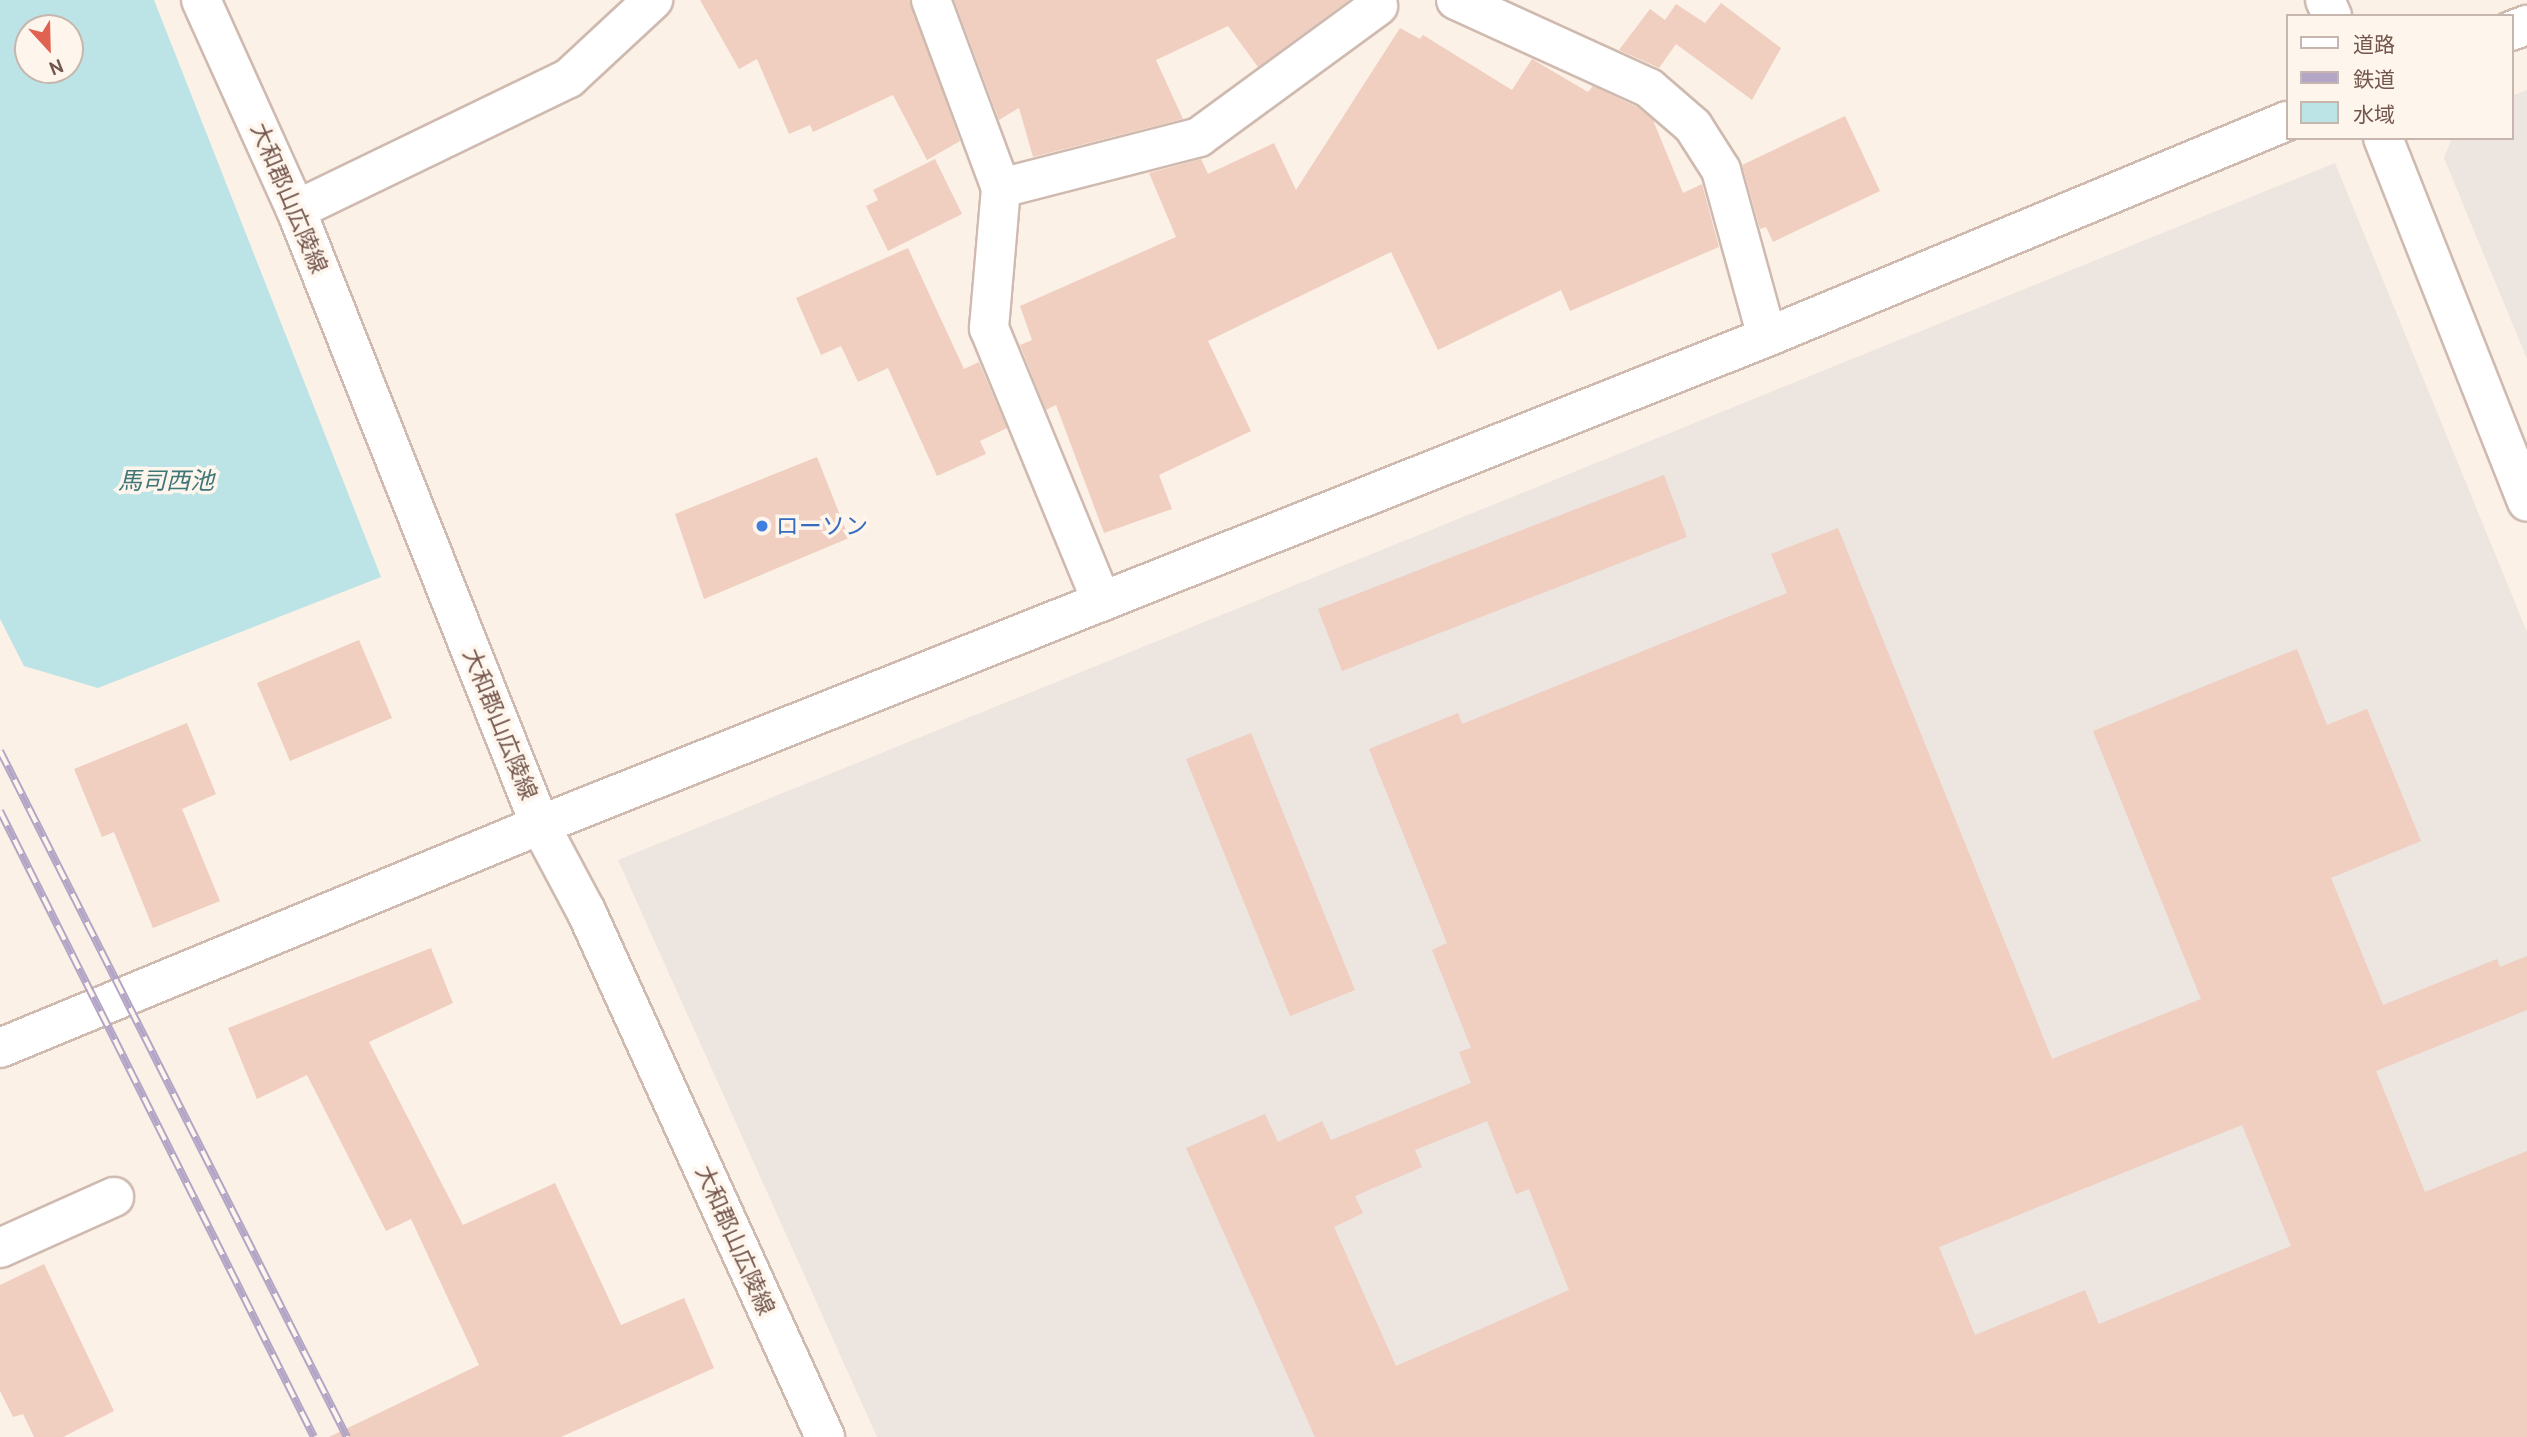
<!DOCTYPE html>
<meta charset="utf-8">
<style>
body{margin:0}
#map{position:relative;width:2527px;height:1437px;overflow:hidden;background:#fcf1e7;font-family:Cabin,"Noto Sans JP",sans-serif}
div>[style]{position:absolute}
.industrial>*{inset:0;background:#ece5e0}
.water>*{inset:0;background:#bce3e5}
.building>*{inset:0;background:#f0cec0}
.roads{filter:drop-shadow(2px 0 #cfbab0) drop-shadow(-2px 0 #cfbab0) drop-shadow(0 2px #cfbab0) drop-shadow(0 -2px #cfbab0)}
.minor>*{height:38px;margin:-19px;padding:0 19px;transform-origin:19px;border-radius:19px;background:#fff}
.tertiary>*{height:38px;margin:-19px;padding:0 19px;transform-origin:19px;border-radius:19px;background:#fff}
.secondary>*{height:38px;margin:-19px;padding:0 19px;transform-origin:19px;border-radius:19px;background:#fff}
.rail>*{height:8px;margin-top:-4px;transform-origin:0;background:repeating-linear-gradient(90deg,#fef6ed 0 16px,#b3a5c5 0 32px);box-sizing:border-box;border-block:2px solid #b3a5c5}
.dots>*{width:19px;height:19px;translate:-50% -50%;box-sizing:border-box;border:4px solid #fef6ed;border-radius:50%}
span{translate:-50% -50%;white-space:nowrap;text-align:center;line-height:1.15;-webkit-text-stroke:7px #fef6ed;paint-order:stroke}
.street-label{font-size:23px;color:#74564c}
.shop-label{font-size:23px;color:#366cbe}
.left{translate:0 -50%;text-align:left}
.water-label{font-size:24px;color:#407678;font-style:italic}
.legend{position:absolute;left:2286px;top:14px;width:228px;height:126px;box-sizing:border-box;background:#fef6ed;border:2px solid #c7b6ad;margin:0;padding:9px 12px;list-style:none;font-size:21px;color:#74564c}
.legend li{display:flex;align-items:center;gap:14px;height:35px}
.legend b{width:35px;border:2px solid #c7b6ad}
.north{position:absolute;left:14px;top:14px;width:70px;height:70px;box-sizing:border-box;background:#fef6ed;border:2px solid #c7b6ad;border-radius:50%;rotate:158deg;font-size:19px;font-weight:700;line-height:28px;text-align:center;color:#74564c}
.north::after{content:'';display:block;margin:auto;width:24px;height:32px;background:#e06251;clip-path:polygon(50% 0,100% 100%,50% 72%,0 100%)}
</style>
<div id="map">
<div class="industrial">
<div style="clip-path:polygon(2527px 90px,2527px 359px,2444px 158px,2452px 138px,2511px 138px,2511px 96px)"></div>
<div style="clip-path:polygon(2335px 163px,2527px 632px,2527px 1437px,877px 1437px,618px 860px)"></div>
</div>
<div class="water">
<div style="clip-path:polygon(evenodd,0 0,154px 0,381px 577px,98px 688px,24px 666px,0 619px,0 0,28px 28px,70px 28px,70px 70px,28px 70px,28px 28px)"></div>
</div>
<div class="building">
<div style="clip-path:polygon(700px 0,910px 0,960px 141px,927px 160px,893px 95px,813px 132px,810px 125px,789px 134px,757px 59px,739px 69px)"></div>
<div style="clip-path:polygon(954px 0,1349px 0,1258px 67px,1228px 26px,1156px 60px,1183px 119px,1033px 157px,1019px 108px,999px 120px)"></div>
<div style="clip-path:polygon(1721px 3px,1781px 48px,1752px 100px,1676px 44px,1659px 68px,1619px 50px,1650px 9px,1665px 20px,1676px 4px,1705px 23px)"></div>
<div style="clip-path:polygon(1400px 28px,1420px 39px,1423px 35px,1512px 90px,1532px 59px,1588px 92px,1593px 86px,1637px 107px,1653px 120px,1683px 193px,1702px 184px,1719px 247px,1570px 311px,1561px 290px,1438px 350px,1391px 252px,1208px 341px,1251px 431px,1159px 475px,1172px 509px,1104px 533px,1056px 405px,1046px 410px,1020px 345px,1032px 340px,1020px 306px,1176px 237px,1149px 173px,1201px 159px,1208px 174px,1274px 143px,1296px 190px)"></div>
<div style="clip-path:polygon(1845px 116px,1880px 191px,1773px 242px,1766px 227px,1760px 229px,1742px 165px)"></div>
<div style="clip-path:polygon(935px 159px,962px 214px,888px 251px,866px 206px,878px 200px,873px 190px)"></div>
<div style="clip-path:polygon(908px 248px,964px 369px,979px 362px,1007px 428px,980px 441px,986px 454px,937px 476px,888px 368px,858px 382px,841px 346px,821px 355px,796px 298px)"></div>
<div style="clip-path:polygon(817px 457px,849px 538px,704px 599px,675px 514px)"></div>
<div style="clip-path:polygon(1664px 475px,1687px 537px,1342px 671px,1318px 609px)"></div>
<div style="clip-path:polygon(evenodd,1838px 528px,2052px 1059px,2201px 999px,2093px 731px,2297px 649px,2327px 725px,2367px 709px,2421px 841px,2331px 878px,2383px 1005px,2497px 959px,2500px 967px,2527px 956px,2527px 1010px,2376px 1071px,2425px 1192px,2527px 1151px,2527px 1437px,1315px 1437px,1186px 1148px,1265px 1114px,1278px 1142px,1322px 1121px,1331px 1140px,1471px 1083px,1459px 1052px,1471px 1048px,1432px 950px,1447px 943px,1369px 749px,1458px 713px,1462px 724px,1787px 593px,1771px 554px,1838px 528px,1487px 1121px,1516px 1194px,1529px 1189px,1569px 1290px,1396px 1366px,1334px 1227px,1363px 1213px,1355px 1196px,1422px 1167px,1415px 1150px,1487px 1121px,1838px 528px,2242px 1125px,2291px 1246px,2099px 1324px,2085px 1290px,1975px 1335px,1939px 1247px,2242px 1125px)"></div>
<div style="clip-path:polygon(359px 640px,392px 718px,290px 761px,257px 683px)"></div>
<div style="clip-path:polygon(187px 723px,216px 794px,182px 809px,220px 901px,153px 928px,114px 832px,102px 837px,74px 769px)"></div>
<div style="clip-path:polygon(1251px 733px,1355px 990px,1290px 1016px,1186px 759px)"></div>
<div style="clip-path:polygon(431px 948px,453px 1003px,369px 1042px,463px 1225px,555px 1183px,621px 1325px,684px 1298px,714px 1368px,561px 1437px,329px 1437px,479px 1365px,411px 1219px,386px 1231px,307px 1075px,257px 1099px,228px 1028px)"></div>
<div style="clip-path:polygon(44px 1264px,114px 1411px,63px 1437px,34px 1437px,23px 1414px,13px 1417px,0 1391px,0 1285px)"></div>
</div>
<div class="roads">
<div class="minor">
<div style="left:931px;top:0;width:201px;rotate:69.6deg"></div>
<div style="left:1001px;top:188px;width:141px;rotate:94.9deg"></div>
<div style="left:989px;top:328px;width:296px;rotate:67.6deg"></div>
<div style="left:1456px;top:0;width:212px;rotate:24.5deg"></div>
<div style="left:1649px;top:88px;width:58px;rotate:40.8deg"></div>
<div style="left:1693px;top:126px;width:52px;rotate:57.5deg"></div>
<div style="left:1721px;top:170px;width:173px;rotate:74.6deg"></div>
<div style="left:1001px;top:188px;width:204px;rotate:-14.4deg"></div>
<div style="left:1199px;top:137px;width:222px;rotate:-36.2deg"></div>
<div style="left:296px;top:210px;width:303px;rotate:-25.8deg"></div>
<div style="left:569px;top:78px;width:115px;rotate:-42.9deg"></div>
<div style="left:0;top:1248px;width:125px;rotate:-24.1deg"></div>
</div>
<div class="tertiary">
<div style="left:2325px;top:0;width:17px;rotate:66deg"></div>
<div style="left:2511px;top:31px;width:17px;rotate:-21deg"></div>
<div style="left:2383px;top:138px;width:391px;rotate:68.4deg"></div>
<div style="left:0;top:1048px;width:584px;rotate:-22.44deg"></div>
<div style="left:540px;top:825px;width:1320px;rotate:-21.69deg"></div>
<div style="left:1767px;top:337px;width:563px;rotate:-22.56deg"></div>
</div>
<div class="secondary">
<div style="left:201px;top:0;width:230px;rotate:65.7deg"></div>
<div style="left:296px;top:210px;width:662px;rotate:68.36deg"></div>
<div style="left:540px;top:825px;width:98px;rotate:61.9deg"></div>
<div style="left:586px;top:911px;width:578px;rotate:65.56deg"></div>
</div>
</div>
<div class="rail">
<div style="left:0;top:751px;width:769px;rotate:63.17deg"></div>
<div style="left:0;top:811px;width:700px;rotate:63.36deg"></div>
</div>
<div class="dots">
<div style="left:762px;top:526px;background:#3f7fe0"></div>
</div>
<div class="street-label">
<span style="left:289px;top:198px;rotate:67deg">大和郡山広陵線</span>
<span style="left:500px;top:724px;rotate:68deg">大和郡山広陵線</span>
<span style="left:735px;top:1240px;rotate:66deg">大和郡山広陵線</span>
</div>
<div class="shop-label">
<span class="left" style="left:776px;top:526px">ローソン</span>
</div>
<div class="water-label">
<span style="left:166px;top:481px">馬司西池</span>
</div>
<ul class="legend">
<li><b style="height:9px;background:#fff"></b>道路</li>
<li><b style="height:9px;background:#b3a5c5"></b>鉄道</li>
<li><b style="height:19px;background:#bce3e5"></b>水域</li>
</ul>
<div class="north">N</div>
</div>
